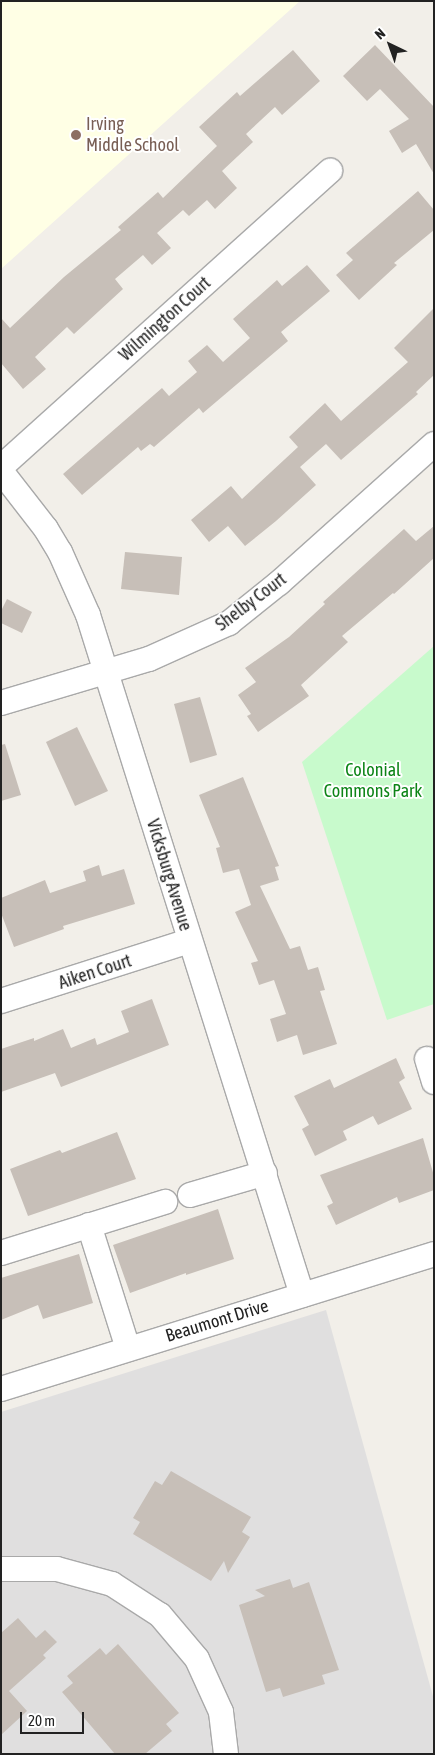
<!DOCTYPE html>
<style>
body{margin:0}
#map{position:relative;width:435px;height:1755px;overflow:hidden;background:#f2efe9;font-family:"Asap Condensed",sans-serif}
div>[style]{position:absolute}
.residential>*{inset:0;background:#e0dfdf}
.education>*{inset:0;background:#ffffe5}
.park>*{inset:0;background:#c8facc}
.building>*{inset:0;background:#c7bfb8}
.roads{filter:drop-shadow(1px 0 #a9a9a9) drop-shadow(-1px 0 #a9a9a9) drop-shadow(0 1px #a9a9a9) drop-shadow(0 -1px #a9a9a9)}
.minor>*{height:24px;margin:-12px;padding:0 12px;transform-origin:12px;border-radius:12px;background:#fff}
.dots>*{width:14px;height:14px;translate:-50% -50%;box-sizing:border-box;border:2px solid #fff;border-radius:50%}
span{translate:-50% -50%;white-space:nowrap;text-align:center;line-height:1.15;-webkit-text-stroke:4px #fff;paint-order:stroke}
.education-label{font-size:18px;color:#785e54}
.left{translate:0 -50%;text-align:left}
.street-label{font-size:18px;color:#222}
.park-label{font-size:18px;color:#0c8416}
.frame{position:absolute;inset:0;border:2px solid #222;pointer-events:none}
.north{position:absolute;left:365px;top:20px;width:50px;height:50px;-webkit-text-stroke:4px #fff;paint-order:stroke;rotate:318deg;font-size:14px;font-weight:700;line-height:20px;text-align:center;color:#222}
.north::after{content:'';display:block;margin:auto;width:18px;height:22px;background:#222;clip-path:polygon(50% 0,100% 100%,50% 72%,0 100%)}
.scale{position:absolute;left:20px;top:1712px;width:64px;height:22px;box-sizing:border-box;border:2px solid #222;border-top:0;padding-left:6px;font-size:15px;line-height:18px;white-space:nowrap;color:#222;-webkit-text-stroke:4px #fff;paint-order:stroke}
</style>
<div id="map">
<div class="residential">
<div style="clip-path:polygon(326px 1310px,434px 1700px,434px 1754px,1px 1754px,1px 1412px)"></div>
</div>
<div class="education">
<div style="clip-path:polygon(1px 1px,300px 1px,1px 269px)"></div>
</div>
<div class="park">
<div style="clip-path:polygon(434px 646px,434px 1004px,387px 1020px,302px 762px)"></div>
</div>
<div class="building">
<div style="clip-path:polygon(375px 45px,434px 107px,434px 174px,416px 144px,402px 153px,389px 131px,409px 119px,380px 89px,367px 101px,343px 76px)"></div>
<div style="clip-path:polygon(293px 50px,320px 81px,282px 115px,275px 107px,246px 134px,253px 142px,222px 171px,237px 188px,215px 209px,207px 200px,189px 216px,183px 210px,157px 233px,171px 248px,152px 265px,143px 255px,115px 279px,123px 289px,74px 334px,67px 327px,35px 357px,46px 369px,23px 389px,1px 363px,1px 318px,10px 328px,64px 277px,121px 230px,118px 227px,158px 192px,163px 198px,217px 146px,199px 127px,237px 92px,240px 96px)"></div>
<div style="clip-path:polygon(418px 191px,434px 210px,434px 230px,394px 263px,397px 265px,359px 300px,336px 275px,353px 260px,346px 253px)"></div>
<div style="clip-path:polygon(307px 265px,330px 291px,281px 332px,288px 341px,203px 413px,199px 408px,154px 447px,150px 444px,141px 451px,138px 447px,82px 495px,63px 474px,162px 388px,169px 396px,197px 372px,188px 361px,207px 345px,223px 362px,250px 338px,233px 319px,277px 280px,282px 286px)"></div>
<div style="clip-path:polygon(434px 308px,434px 375px,416px 392px,418px 394px,341px 460px,326px 444px,300px 467px,316px 485px,276px 521px,245px 546px,228px 526px,209px 542px,191px 520px,231px 486px,242px 499px,298px 447px,289px 437px,325px 403px,341px 421px,408px 362px,394px 348px)"></div>
<div style="clip-path:polygon(434px 526px,434px 558px,394px 594px,393px 593px,342px 636px,348px 642px,301px 685px,309px 696px,258px 732px,247px 716px,251px 714px,238px 695px,256px 682px,245px 668px,289px 637px,325px 604px,323px 602px,404px 529px,416px 541px)"></div>
<div style="clip-path:polygon(125px 552px,182px 557px,179px 595px,121px 589px)"></div>
<div style="clip-path:polygon(7px 599px,32px 612px,22px 633px,1px 623px,1px 611px)"></div>
<div style="clip-path:polygon(200px 697px,217px 755px,190px 763px,174px 704px)"></div>
<div style="clip-path:polygon(77px 727px,108px 791px,75px 806px,46px 742px)"></div>
<div style="clip-path:polygon(5px 744px,21px 795px,1px 801px,1px 745px)"></div>
<div style="clip-path:polygon(243px 777px,279px 866px,275px 867px,279px 880px,260px 886px,290px 949px,300px 946px,308px 970px,318px 967px,325px 990px,320px 991px,337px 1044px,303px 1055px,297px 1035px,277px 1042px,270px 1019px,286px 1014px,274px 980px,259px 985px,251px 963px,258px 961px,235px 912px,251px 905px,239px 869px,223px 873px,216px 848px,220px 847px,199px 795px)"></div>
<div style="clip-path:polygon(99px 865px,102px 876px,124px 869px,135px 904px,63px 926px,64px 929px,14px 947px,1px 913px,1px 898px,45px 880px,50px 893px,86px 881px,83px 871px)"></div>
<div style="clip-path:polygon(152px 999px,169px 1045px,61px 1087px,55px 1073px,1px 1092px,1px 1049px,34px 1038px,34px 1041px,63px 1029px,71px 1048px,95px 1038px,97px 1045px,129px 1032px,121px 1011px)"></div>
<div style="clip-path:polygon(396px 1058px,405px 1078px,399px 1082px,412px 1109px,378px 1125px,373px 1116px,343px 1131px,347px 1140px,315px 1156px,302px 1129px,309px 1125px,294px 1096px,330px 1079px,334px 1088px)"></div>
<div style="clip-path:polygon(117px 1132px,136px 1179px,28px 1216px,10px 1169px,60px 1150px,62px 1153px)"></div>
<div style="clip-path:polygon(423px 1138px,434px 1176px,434px 1190px,399px 1203px,397px 1197px,336px 1225px,327px 1206px,333px 1203px,320px 1175px)"></div>
<div style="clip-path:polygon(218px 1209px,234px 1259px,186px 1275px,186px 1273px,130px 1293px,113px 1245px)"></div>
<div style="clip-path:polygon(79px 1254px,93px 1303px,43px 1319px,38px 1305px,1px 1320px,1px 1278px)"></div>
<div style="clip-path:polygon(171px 1471px,251px 1517px,242px 1532px,250px 1537px,228px 1573px,224px 1561px,211px 1581px,133px 1534px,140px 1522px,133px 1518px,155px 1481px,162px 1485px)"></div>
<div style="clip-path:polygon(290px 1579px,293px 1588px,309px 1582px,339px 1670px,322px 1675px,325px 1684px,283px 1697px,280px 1688px,266px 1692px,239px 1605px,265px 1596px,255px 1590px)"></div>
<div style="clip-path:polygon(18px 1618px,36px 1638px,45px 1630px,57px 1642px,43px 1655px,46px 1658px,9px 1691px,27px 1711px,1px 1735px,1px 1633px)"></div>
<div style="clip-path:polygon(118px 1644px,179px 1713px,166px 1724px,172px 1731px,145px 1754px,115px 1754px,62px 1692px,73px 1683px,67px 1676px,100px 1648px,106px 1655px)"></div>
</div>
<div class="roads">
<div class="minor">
<div style="left:1px;top:467px;width:443px;rotate:-42deg"></div>
<div style="left:1px;top:471px;width:73px;rotate:52.2deg"></div>
<div style="left:46px;top:529px;width:27px;rotate:59deg"></div>
<div style="left:60px;top:552px;width:69px;rotate:66deg"></div>
<div style="left:88px;top:615px;width:713px;rotate:72.53deg"></div>
<div style="left:1px;top:703px;width:154px;rotate:-16.6deg"></div>
<div style="left:149px;top:659px;width:88px;rotate:-24.2deg"></div>
<div style="left:229px;top:623px;width:64px;rotate:-38.7deg"></div>
<div style="left:279px;top:583px;width:208px;rotate:-41.9deg"></div>
<div style="left:1px;top:1001px;width:197px;rotate:-17.7deg"></div>
<div style="left:427px;top:1059px;width:24px;rotate:73deg"></div>
<div style="left:190px;top:1195px;width:78px;rotate:-16.3deg"></div>
<div style="left:89px;top:1225px;width:130px;rotate:72.5deg"></div>
<div style="left:1px;top:1253px;width:172px;rotate:-17.3deg"></div>
<div style="left:1px;top:1389px;width:454px;rotate:-17.3deg"></div>
<div style="left:1px;top:1569px;width:56px"></div>
<div style="left:57px;top:1569px;width:57px;rotate:15.3deg"></div>
<div style="left:112px;top:1584px;width:57px;rotate:32.9deg"></div>
<div style="left:160px;top:1615px;width:57px;rotate:49.9deg"></div>
<div style="left:197px;top:1659px;width:58px;rotate:65.6deg"></div>
<div style="left:221px;top:1712px;width:42px;rotate:83.2deg"></div>
</div>
</div>
<div class="dots">
<div style="left:76px;top:135px;background:#8d6e63"></div>
</div>
<div class="education-label">
<span class="left" style="left:86px;top:135px">Irving<br>Middle School</span>
</div>
<div class="street-label">
<span style="left:165px;top:319px;rotate:-42deg">Wilmington Court</span>
<span style="left:251px;top:602px;rotate:-37deg">Shelby Court</span>
<span style="left:169px;top:875px;rotate:73deg">Vicksburg Avenue</span>
<span style="left:95px;top:972px;rotate:-18deg">Aiken Court</span>
<span style="left:217px;top:1321px;rotate:-17deg">Beaumont Drive</span>
</div>
<div class="park-label">
<span style="left:373px;top:781px">Colonial<br>Commons Park</span>
</div>
<div class="frame"></div>
<div class="north">N</div>
<div class="scale">20 m</div>
</div>
